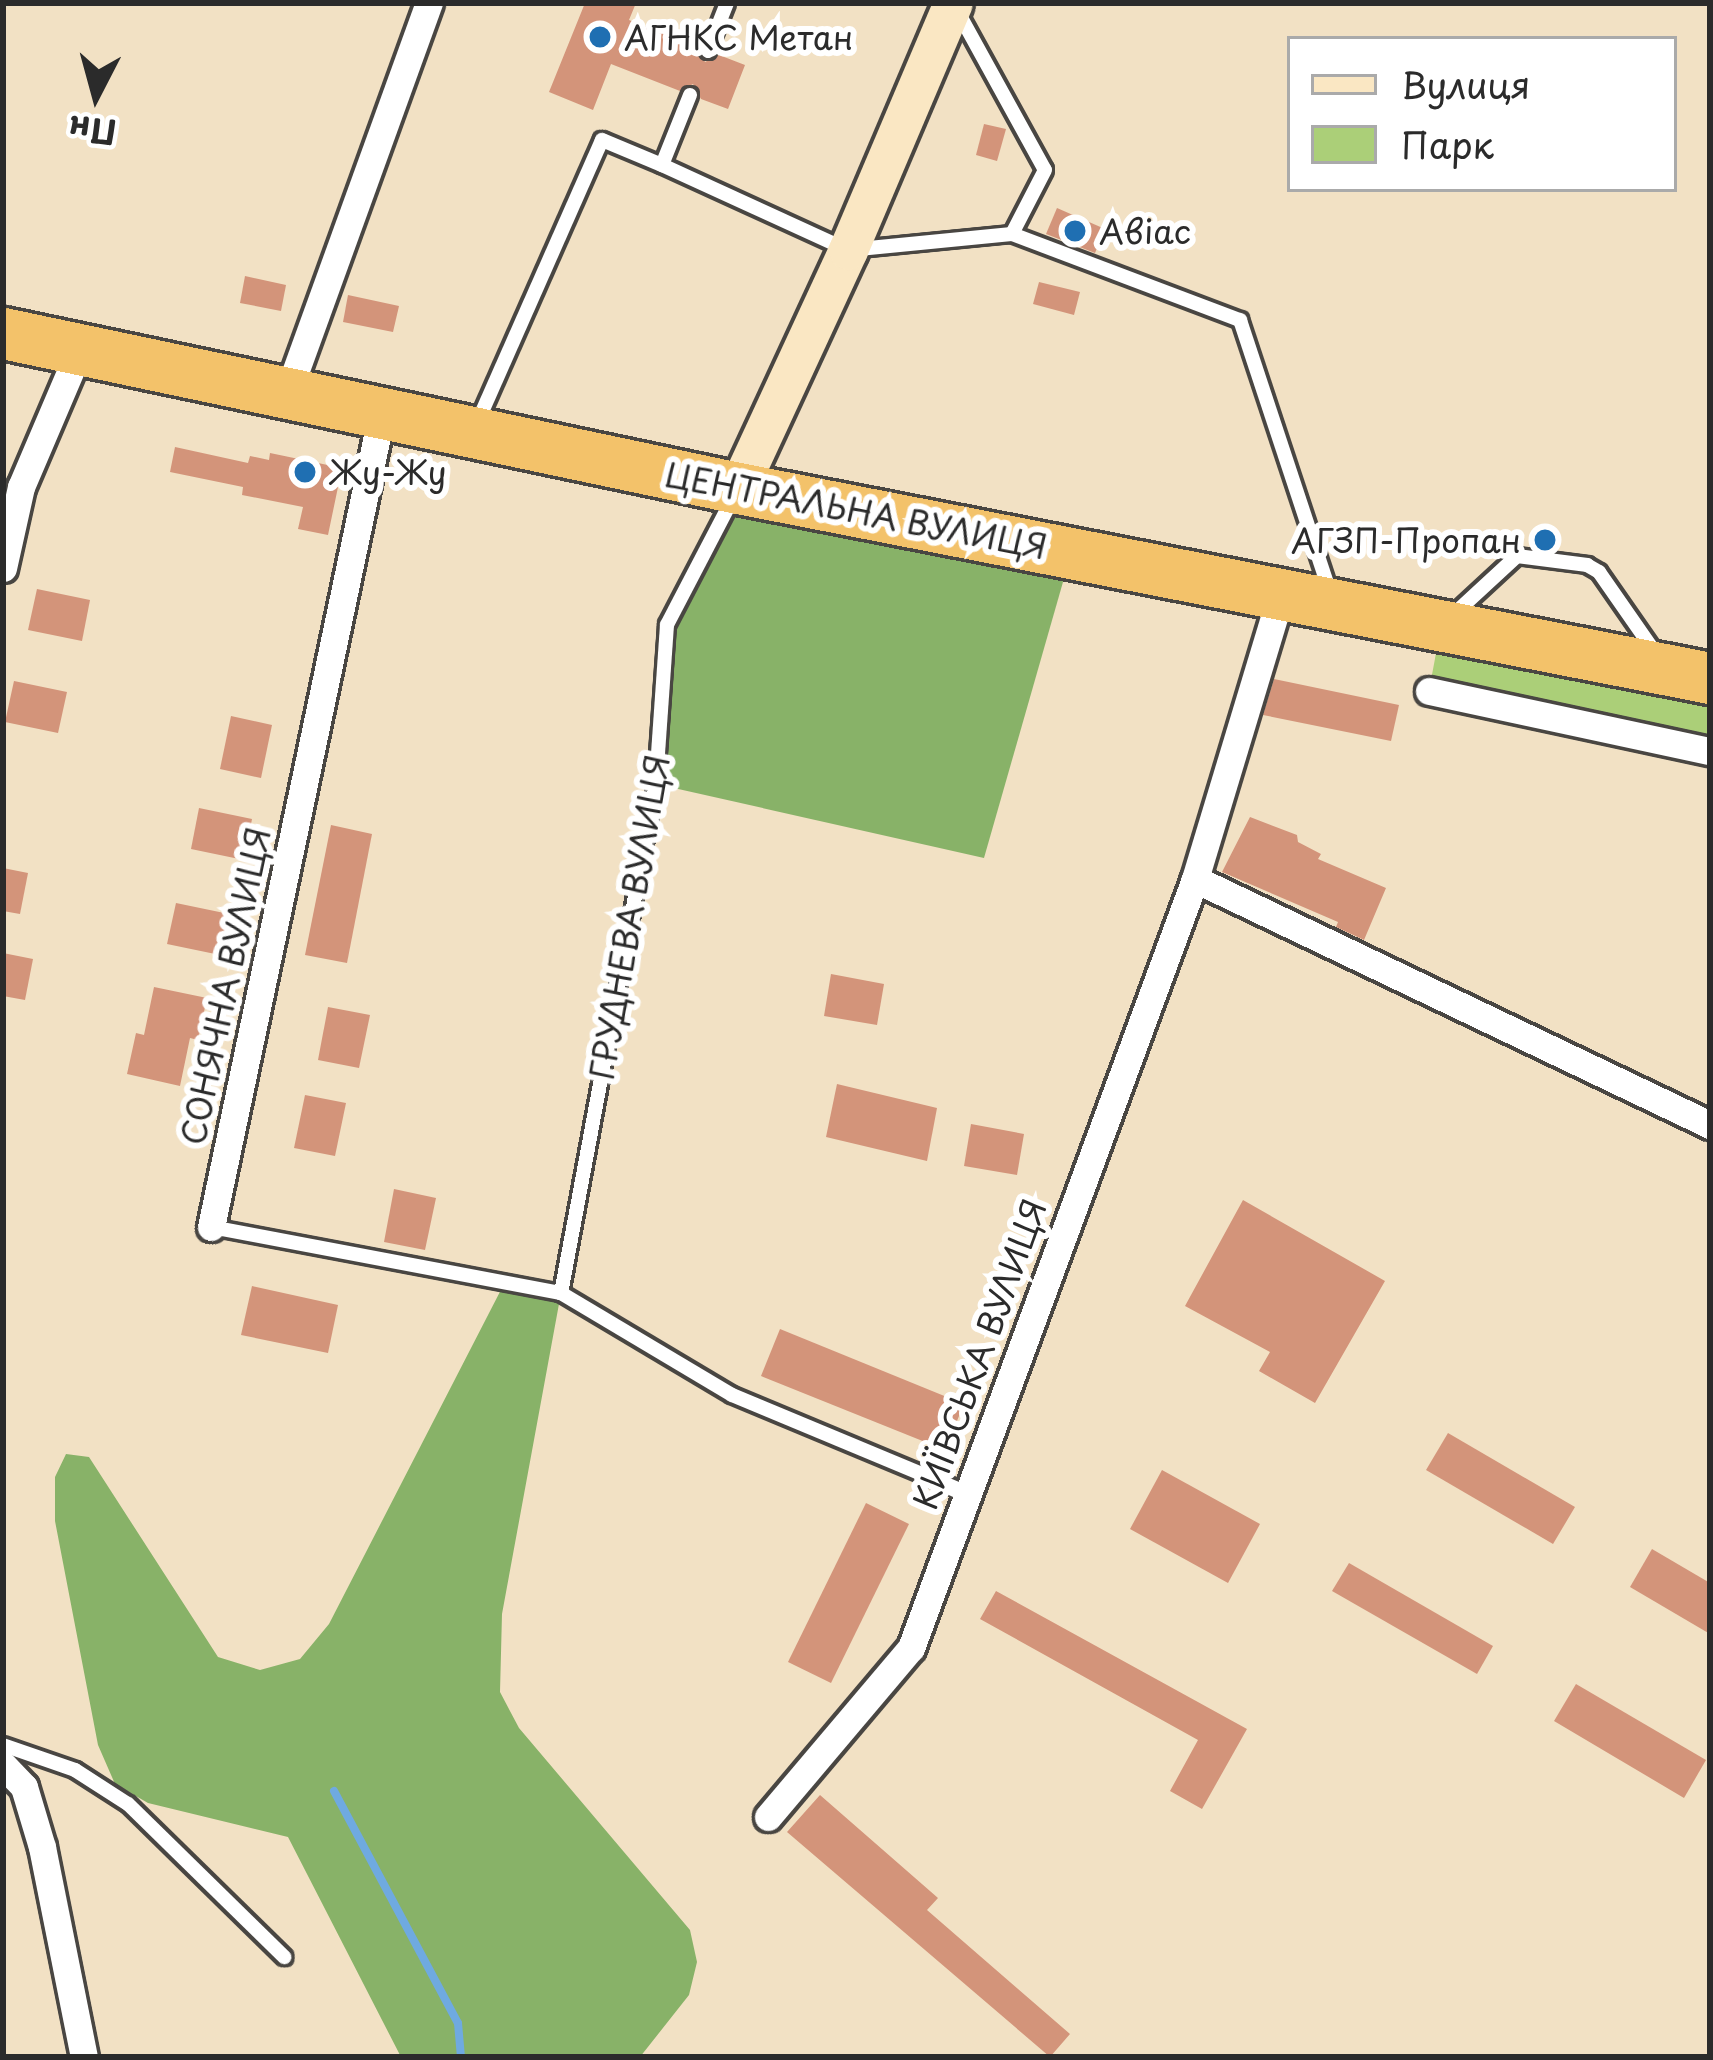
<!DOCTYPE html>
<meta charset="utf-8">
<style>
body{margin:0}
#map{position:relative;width:1713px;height:2060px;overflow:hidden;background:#f2e1c4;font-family:"Playpen Sans",sans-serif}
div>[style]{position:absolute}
.green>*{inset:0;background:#abcf78}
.forest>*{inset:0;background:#88b268}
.stream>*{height:8px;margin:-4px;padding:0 4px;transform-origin:4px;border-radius:4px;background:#6faae0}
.building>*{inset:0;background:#d3947a}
.roads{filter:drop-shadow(3px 0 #494642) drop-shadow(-3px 0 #494642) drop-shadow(0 3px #494642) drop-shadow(0 -3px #494642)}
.lane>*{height:14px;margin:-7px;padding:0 7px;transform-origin:7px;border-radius:7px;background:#fff}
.street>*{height:27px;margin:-13.5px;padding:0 13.5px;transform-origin:13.5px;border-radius:13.5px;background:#fff}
.secondary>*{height:39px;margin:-19.5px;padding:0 19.5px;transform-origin:19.5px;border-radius:19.5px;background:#fae7c3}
.highway>*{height:51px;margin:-25.5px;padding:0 25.5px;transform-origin:25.5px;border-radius:25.5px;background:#f3c26a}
.dots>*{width:33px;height:33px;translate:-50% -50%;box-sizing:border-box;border:6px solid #fff;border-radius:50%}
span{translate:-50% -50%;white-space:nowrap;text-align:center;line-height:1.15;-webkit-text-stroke:12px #fff;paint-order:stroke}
.poi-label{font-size:33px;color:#2b2b2b}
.left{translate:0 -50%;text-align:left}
.right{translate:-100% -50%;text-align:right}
.street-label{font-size:33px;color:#2b2b2b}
.frame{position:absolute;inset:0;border:6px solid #2b2b2b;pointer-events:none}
.legend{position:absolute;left:1287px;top:36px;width:390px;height:156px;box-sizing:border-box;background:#fff;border:3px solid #aaa;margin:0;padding:15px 21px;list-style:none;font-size:36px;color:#2b2b2b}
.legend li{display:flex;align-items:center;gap:24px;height:60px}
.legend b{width:60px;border:3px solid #aaa}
.north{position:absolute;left:36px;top:36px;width:120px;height:120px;-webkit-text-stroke:9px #fff;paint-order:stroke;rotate:186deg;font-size:33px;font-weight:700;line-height:48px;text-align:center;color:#2b2b2b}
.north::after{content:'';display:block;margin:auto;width:42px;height:54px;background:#2b2b2b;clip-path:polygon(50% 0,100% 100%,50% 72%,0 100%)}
</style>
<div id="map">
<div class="green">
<div style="clip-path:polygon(1441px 626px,1710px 678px,1710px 751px,1429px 691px)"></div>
</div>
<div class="forest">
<div style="clip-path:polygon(738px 488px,1071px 554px,984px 858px,656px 784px,667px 625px)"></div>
<div style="clip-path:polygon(505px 1282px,561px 1293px,502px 1614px,500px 1692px,519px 1728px,690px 1930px,697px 1962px,689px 1995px,640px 2057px,401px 2057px,288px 1837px,148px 1803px,115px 1784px,98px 1745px,55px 1521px,55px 1477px,66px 1454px,89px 1457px,218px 1657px,260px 1670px,300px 1659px,329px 1624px)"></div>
</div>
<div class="stream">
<div style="left:334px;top:1791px;width:263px;rotate:61.9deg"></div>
<div style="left:458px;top:2023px;width:34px;rotate:85deg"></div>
</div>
<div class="building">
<div style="clip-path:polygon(585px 3px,636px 3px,629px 20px,698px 47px,705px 62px,719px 55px,745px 65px,728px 109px,701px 99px,693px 84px,680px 91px,611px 64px,593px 110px,549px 92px)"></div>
<div style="clip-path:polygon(984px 124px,1006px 129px,997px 161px,976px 155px)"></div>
<div style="clip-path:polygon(1057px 208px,1105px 229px,1095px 253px,1046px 234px)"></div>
<div style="clip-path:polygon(245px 276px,286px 285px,281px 311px,240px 303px)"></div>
<div style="clip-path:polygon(1039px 282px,1080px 292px,1074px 315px,1033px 304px)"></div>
<div style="clip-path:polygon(348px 295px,399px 306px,393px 332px,343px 322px)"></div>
<div style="clip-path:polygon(175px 447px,248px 463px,250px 456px,269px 460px,270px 453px,342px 468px,328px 535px,298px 529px,303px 507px,242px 495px,243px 487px,170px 472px)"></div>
<div style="clip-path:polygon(37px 589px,90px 600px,82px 641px,28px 630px)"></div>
<div style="clip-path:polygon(1274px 679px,1399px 705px,1391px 741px,1263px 715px)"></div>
<div style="clip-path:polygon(14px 681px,67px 692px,58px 733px,5px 722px)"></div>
<div style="clip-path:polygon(231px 716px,272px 725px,261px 778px,220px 769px)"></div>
<div style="clip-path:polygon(199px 808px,252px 819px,244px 860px,191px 849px)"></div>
<div style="clip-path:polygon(1250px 817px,1297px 835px,1298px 842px,1321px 854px,1318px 859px,1386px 888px,1364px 940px,1336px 927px,1338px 922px,1222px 872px)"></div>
<div style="clip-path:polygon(331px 825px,372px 834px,347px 963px,305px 955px)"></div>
<div style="clip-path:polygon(3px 868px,28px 873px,20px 914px,3px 911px)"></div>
<div style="clip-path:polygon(176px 903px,229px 914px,220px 955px,167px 944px)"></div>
<div style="clip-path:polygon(3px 953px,33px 959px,25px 1000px,3px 996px)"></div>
<div style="clip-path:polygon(831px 974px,884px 984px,877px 1025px,824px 1016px)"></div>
<div style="clip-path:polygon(154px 987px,207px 998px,198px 1040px,190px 1038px,180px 1086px,127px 1074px,136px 1033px,144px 1035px)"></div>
<div style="clip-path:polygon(328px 1007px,370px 1015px,359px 1068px,318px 1060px)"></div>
<div style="clip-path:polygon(837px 1084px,937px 1108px,927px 1161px,826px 1137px)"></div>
<div style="clip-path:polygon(305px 1095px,346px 1103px,335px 1156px,294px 1148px)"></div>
<div style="clip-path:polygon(971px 1124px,1024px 1134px,1017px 1175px,964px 1166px)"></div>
<div style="clip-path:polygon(394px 1189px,436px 1198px,425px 1250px,384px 1242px)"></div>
<div style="clip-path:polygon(1243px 1200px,1385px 1281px,1315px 1403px,1259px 1371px,1270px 1352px,1185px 1306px)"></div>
<div style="clip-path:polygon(252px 1286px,338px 1305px,328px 1353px,241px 1335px)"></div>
<div style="clip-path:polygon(780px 1329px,964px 1404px,945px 1450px,761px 1376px)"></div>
<div style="clip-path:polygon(1448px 1433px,1575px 1507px,1553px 1544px,1426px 1470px)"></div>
<div style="clip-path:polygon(1162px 1470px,1260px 1524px,1228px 1583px,1130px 1529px)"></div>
<div style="clip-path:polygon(866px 1503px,909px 1524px,831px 1683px,788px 1662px)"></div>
<div style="clip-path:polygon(1652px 1549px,1710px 1583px,1710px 1634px,1630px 1587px)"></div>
<div style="clip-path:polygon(1349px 1563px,1493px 1646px,1477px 1674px,1332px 1591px)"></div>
<div style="clip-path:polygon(996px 1591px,1247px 1729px,1202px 1809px,1170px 1791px,1198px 1740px,980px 1619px)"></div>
<div style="clip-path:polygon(1576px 1684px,1706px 1760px,1684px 1798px,1554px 1721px)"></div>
<div style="clip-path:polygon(820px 1795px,938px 1898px,927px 1910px,1070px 2034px,1050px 2057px,787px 1832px)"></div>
</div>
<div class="roads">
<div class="lane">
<div style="left:958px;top:12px;width:180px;rotate:61.2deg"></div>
<div style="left:1045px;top:170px;width:72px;rotate:117.3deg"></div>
<div style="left:708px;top:51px;width:52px;rotate:-68.4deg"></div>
<div style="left:690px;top:95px;width:75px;rotate:111.8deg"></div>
<div style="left:662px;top:165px;width:205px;rotate:24.6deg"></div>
<div style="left:848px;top:250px;width:165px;rotate:-5.6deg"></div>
<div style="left:1012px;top:234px;width:244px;rotate:20.7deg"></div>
<div style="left:1240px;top:320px;width:283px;rotate:71.7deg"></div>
<div style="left:478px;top:421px;width:307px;rotate:-66.2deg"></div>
<div style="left:602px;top:140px;width:65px;rotate:22.6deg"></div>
<div style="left:733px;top:498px;width:143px;rotate:117.5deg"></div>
<div style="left:667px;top:625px;width:159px;rotate:94deg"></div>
<div style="left:656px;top:784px;width:518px;rotate:100.57deg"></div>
<div style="left:561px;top:1293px;width:199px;rotate:30.8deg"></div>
<div style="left:732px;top:1395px;width:255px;rotate:22.6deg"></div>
<div style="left:1453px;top:615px;width:87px;rotate:-42.7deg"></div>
<div style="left:1517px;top:556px;width:71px;rotate:7.3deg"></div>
<div style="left:1587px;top:565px;width:14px;rotate:30deg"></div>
<div style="left:1599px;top:572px;width:100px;rotate:55.2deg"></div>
<div style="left:211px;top:1227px;width:356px;rotate:10.7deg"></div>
<div style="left:3px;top:1745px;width:76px;rotate:19.1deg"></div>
<div style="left:75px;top:1770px;width:63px;rotate:32.7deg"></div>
<div style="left:128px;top:1804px;width:219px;rotate:44.4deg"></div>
</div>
<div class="street">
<div style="left:288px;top:392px;width:414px;rotate:-70.1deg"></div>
<div style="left:3px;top:568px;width:83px;rotate:-77.5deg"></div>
<div style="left:21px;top:487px;width:150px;rotate:-66.9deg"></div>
<div style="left:1429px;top:691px;width:287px;rotate:12.1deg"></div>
<div style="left:1195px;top:879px;width:571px;rotate:25.53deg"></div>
<div style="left:211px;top:1227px;width:833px;rotate:-78.15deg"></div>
<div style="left:3px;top:1765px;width:30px;rotate:46deg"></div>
<div style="left:24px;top:1787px;width:63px;rotate:73.3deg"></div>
<div style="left:42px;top:1847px;width:214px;rotate:78.7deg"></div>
<div style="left:768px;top:1817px;width:221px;rotate:-49.8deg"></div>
<div style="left:911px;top:1648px;width:820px;rotate:-69.73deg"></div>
<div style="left:1195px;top:879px;width:297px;rotate:-73.2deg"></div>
</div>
<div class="secondary">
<div style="left:738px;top:488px;width:262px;rotate:-65.2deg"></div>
<div style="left:848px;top:250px;width:268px;rotate:-67deg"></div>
</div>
<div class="highway">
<div style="left:3px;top:333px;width:751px;rotate:11.91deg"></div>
<div style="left:738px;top:488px;width:990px;rotate:11.06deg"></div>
</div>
</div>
<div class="dots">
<div style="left:600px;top:37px;background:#1f6fb2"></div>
<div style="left:1075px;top:231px;background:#1f6fb2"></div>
<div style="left:305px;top:472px;background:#1f6fb2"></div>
<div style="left:1545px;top:540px;background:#1f6fb2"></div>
</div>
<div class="poi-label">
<span class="left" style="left:624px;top:37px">АГНКС Метан</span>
<span class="left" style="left:1099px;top:231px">Авіас</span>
<span class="left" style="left:329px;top:472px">Жу-Жу</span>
<span class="right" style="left:1521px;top:540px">АГЗП-Пропан</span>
</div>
<div class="street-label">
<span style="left:856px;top:510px;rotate:11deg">ЦЕНТРАЛЬНА ВУЛИЦЯ</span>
<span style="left:629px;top:917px;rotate:-80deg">ГРУДНЕВА ВУЛИЦЯ</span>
<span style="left:225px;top:986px;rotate:-78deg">СОНЯЧНА ВУЛИЦЯ</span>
<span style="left:979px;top:1354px;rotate:-70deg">КИЇВСЬКА ВУЛИЦЯ</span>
</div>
<div class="frame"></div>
<ul class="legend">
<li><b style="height:15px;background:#fae7c3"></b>Вулиця</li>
<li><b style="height:33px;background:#abcf78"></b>Парк</li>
</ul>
<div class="north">Пн</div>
</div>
